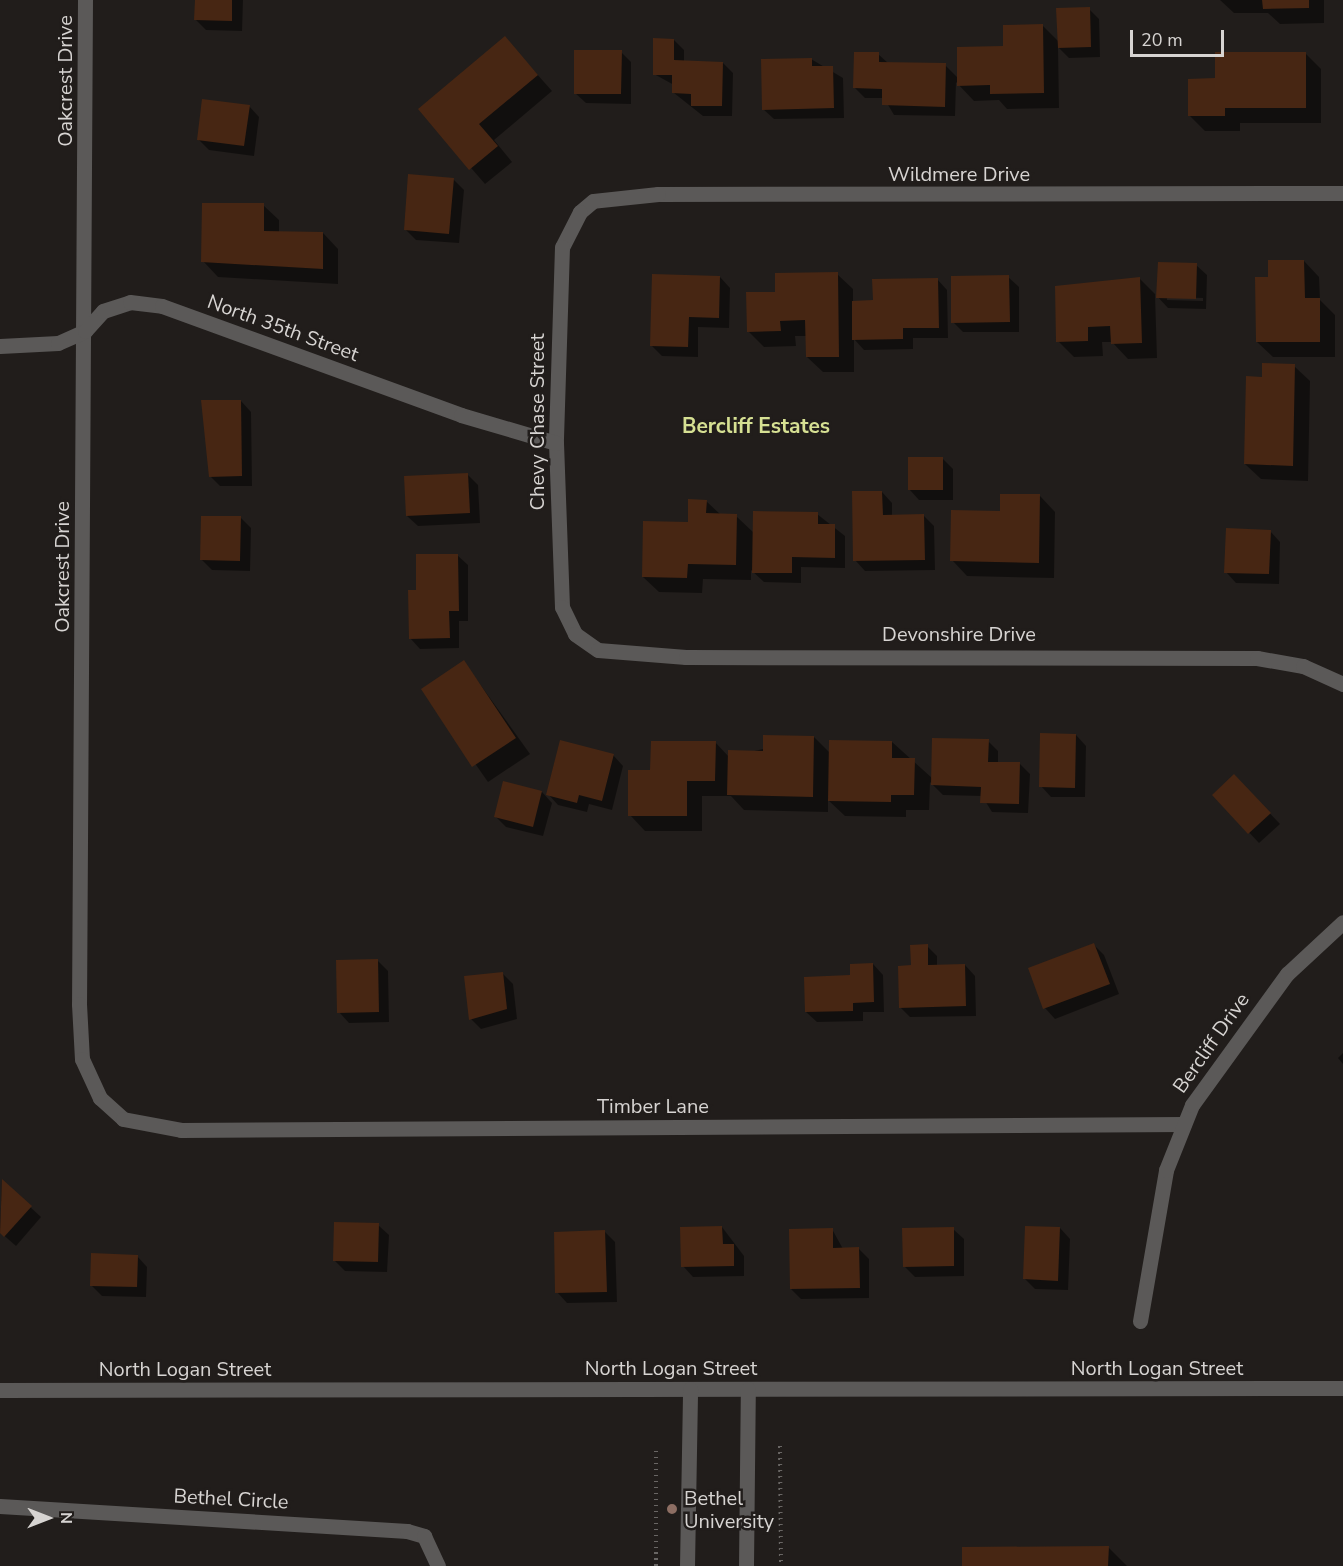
<!DOCTYPE html>
<style>
body{margin:0}
#map{position:relative;width:1343px;height:1566px;overflow:hidden;background:#211d1b;font-family:"Nunito Sans",sans-serif}
div>[style]{position:absolute}
.shadow>*{inset:0;background:#0007}
.building>*{inset:0;background:#472613}
.path>*{height:4px;margin-top:-2px;transform-origin:0;background:repeating-linear-gradient(90deg,#696664 0 1.5px,transparent 0 6px)}
.minor>*{height:15px;margin:-7.5px;padding:0 7.5px;transform-origin:7.5px;border-radius:7.5px;background:#5b5958}
.dots>*{width:16px;height:16px;translate:-50% -50%;box-sizing:border-box;border:3px solid #211d1b;border-radius:50%}
span{translate:-50% -50%;white-space:nowrap;text-align:center;line-height:1.15;-webkit-text-stroke:5px #211d1b;paint-order:stroke}
.street-label{font-size:20px;color:#d7d4d2}
.poi-label{font-size:20px;color:#d7d4d2}
.left{translate:0 -50%;text-align:left}
.neighbourhood-label{font-size:21px;color:#d6e093;font-weight:700}
.north{position:absolute;left:18px;top:1488px;width:60px;height:60px;-webkit-text-stroke:4px #211d1b;paint-order:stroke;rotate:90deg;font-size:16px;font-weight:700;line-height:24px;text-align:center;color:#d7d4d2}
.north::after{content:'';display:block;margin:auto;width:21px;height:27px;background:#d7d4d2;clip-path:polygon(50% 0,100% 100%,50% 72%,0 100%)}
.scale{position:absolute;left:1130px;top:30px;width:94px;height:27px;box-sizing:border-box;border:3px solid #d7d4d2;border-top:0;padding-left:8px;font-size:18px;line-height:21px;white-space:nowrap;color:#d7d4d2;-webkit-text-stroke:4px #211d1b;paint-order:stroke}
</style>
<div id="map">
<div class="shadow">
<div style="clip-path:polygon(197px 0,243px 0,242px 31px,206px 30px,196px 20px)"></div>
<div style="clip-path:polygon(1220px 0,1324px 0,1324px 23px,1280px 24px,1268px 13px,1234px 13px)"></div>
<div style="clip-path:polygon(1089px 9px,1099px 19px,1100px 57px,1069px 58px,1058px 47px,1059px 108px,1007px 109px,999px 100px,974px 101px,956px 82px,955px 116px,894px 115px,884px 98px,865px 98px,855px 88px,878px 54px,888px 63px,945px 65px,958px 78px,1043px 26px,1059px 42px)"></div>
<div style="clip-path:polygon(505px 38px,552px 91px,494px 140px,512px 162px,485px 184px,420px 109px)"></div>
<div style="clip-path:polygon(674px 40px,684px 50px,684px 62px,723px 63px,733px 73px,732px 116px,703px 116px,674px 93px,674px 85px,654px 74px)"></div>
<div style="clip-path:polygon(621px 52px,631px 62px,631px 104px,586px 103px,575px 93px)"></div>
<div style="clip-path:polygon(1305px 53px,1321px 69px,1321px 123px,1240px 123px,1240px 131px,1205px 131px,1190px 116px,1217px 80px)"></div>
<div style="clip-path:polygon(811px 59px,843px 78px,844px 118px,774px 119px,763px 109px)"></div>
<div style="clip-path:polygon(249px 106px,259px 117px,254px 156px,209px 150px,199px 140px)"></div>
<div style="clip-path:polygon(453px 179px,464px 190px,459px 243px,416px 240px,405px 229px)"></div>
<div style="clip-path:polygon(263px 205px,279px 220px,279px 233px,323px 233px,338px 249px,338px 284px,218px 277px,203px 261px)"></div>
<div style="clip-path:polygon(1304px 261px,1319px 277px,1320px 300px,1335px 315px,1335px 357px,1273px 357px,1257px 342px,1270px 278px)"></div>
<div style="clip-path:polygon(evenodd,1196px 265px,1207px 275px,1206px 309px,1168px 308px,1155px 294px,1157px 358px,1128px 359px,1112px 342px,1102px 342px,1103px 356px,1074px 357px,1058px 341px,1140px 279px,1158px 297px,1196px 265px,1167px 297px,1203px 298px,1203px 301px,1167px 300px,1167px 297px)"></div>
<div style="clip-path:polygon(837px 274px,853px 289px,853px 302px,874px 302px,937px 279px,947px 290px,948px 338px,913px 338px,913px 349px,864px 350px,854px 339px,854px 372px,823px 372px,807px 357px,807px 336px,795px 336px,796px 346px,764px 347px,748px 331px,777px 293px)"></div>
<div style="clip-path:polygon(720px 277px,730px 288px,729px 328px,698px 327px,698px 357px,662px 356px,652px 346px)"></div>
<div style="clip-path:polygon(1008px 277px,1019px 287px,1019px 332px,963px 332px,953px 322px)"></div>
<div style="clip-path:polygon(1294px 366px,1310px 381px,1308px 481px,1261px 479px,1245px 464px,1263px 378px)"></div>
<div style="clip-path:polygon(241px 401px,251px 412px,252px 486px,220px 486px,210px 476px)"></div>
<div style="clip-path:polygon(943px 459px,953px 469px,953px 500px,919px 500px,909px 489px)"></div>
<div style="clip-path:polygon(467px 474px,478px 485px,480px 523px,418px 526px,407px 516px)"></div>
<div style="clip-path:polygon(882px 492px,892px 503px,892px 516px,923px 515px,934px 526px,935px 570px,865px 571px,855px 560px)"></div>
<div style="clip-path:polygon(1040px 496px,1055px 512px,1054px 578px,967px 576px,952px 560px,1002px 512px)"></div>
<div style="clip-path:polygon(706px 501px,721px 515px,736px 516px,754px 533px,817px 514px,845px 536px,845px 568px,801px 567px,801px 583px,764px 582px,751px 570px,751px 580px,703px 579px,702px 593px,659px 592px,643px 577px)"></div>
<div style="clip-path:polygon(241px 518px,251px 528px,250px 571px,212px 570px,201px 559px)"></div>
<div style="clip-path:polygon(1270px 531px,1280px 542px,1279px 584px,1236px 583px,1226px 572px)"></div>
<div style="clip-path:polygon(457px 555px,468px 565px,468px 621px,459px 621px,459px 648px,420px 649px,410px 638px,418px 592px)"></div>
<div style="clip-path:polygon(464px 662px,530px 754px,488px 782px,423px 689px)"></div>
<div style="clip-path:polygon(1076px 735px,1086px 746px,1085px 797px,1051px 797px,1041px 786px)"></div>
<div style="clip-path:polygon(814px 737px,830px 753px,892px 742px,932px 778px,988px 741px,998px 751px,998px 763px,1020px 764px,1030px 774px,1028px 813px,992px 812px,982px 796px,943px 795px,930px 782px,929px 810px,906px 810px,906px 817px,845px 816px,828px 800px,828px 812px,744px 810px,731px 796px,702px 796px,702px 831px,645px 831px,630px 815px,652px 772px,715px 742px,729px 757px)"></div>
<div style="clip-path:polygon(613px 755px,623px 766px,612px 810px,589px 804px,587px 812px,558px 805px,548px 794px)"></div>
<div style="clip-path:polygon(1244px 786px,1280px 824px,1259px 843px,1214px 795px)"></div>
<div style="clip-path:polygon(542px 792px,552px 803px,543px 836px,506px 827px,496px 817px)"></div>
<div style="clip-path:polygon(1093px 944px,1104px 955px,1119px 994px,1055px 1019px,1045px 1008px,1029px 969px)"></div>
<div style="clip-path:polygon(927px 946px,937px 956px,937px 966px,965px 965px,975px 976px,976px 1016px,910px 1017px,900px 1007px,912px 967px)"></div>
<div style="clip-path:polygon(377px 960px,388px 971px,389px 1022px,349px 1023px,339px 1012px)"></div>
<div style="clip-path:polygon(873px 964px,883px 975px,884px 1012px,863px 1012px,863px 1021px,817px 1022px,806px 1012px)"></div>
<div style="clip-path:polygon(503px 974px,513px 984px,517px 1019px,481px 1029px,471px 1019px)"></div>
<div style="clip-path:polygon(1343px 1053px,1343px 1064px,1338px 1058px)"></div>
<div style="clip-path:polygon(2px 1181px,41px 1217px,16px 1246px,0 1232px)"></div>
<div style="clip-path:polygon(378px 1225px,389px 1235px,387px 1272px,345px 1271px,334px 1260px)"></div>
<div style="clip-path:polygon(722px 1227px,744px 1256px,744px 1276px,693px 1277px,683px 1266px)"></div>
<div style="clip-path:polygon(1060px 1228px,1070px 1239px,1068px 1290px,1035px 1289px,1025px 1279px)"></div>
<div style="clip-path:polygon(832px 1229px,843px 1249px,859px 1249px,869px 1259px,869px 1298px,801px 1299px,791px 1289px)"></div>
<div style="clip-path:polygon(953px 1229px,964px 1239px,964px 1276px,915px 1277px,905px 1267px)"></div>
<div style="clip-path:polygon(605px 1232px,615px 1242px,617px 1302px,567px 1303px,557px 1292px)"></div>
<div style="clip-path:polygon(137px 1256px,147px 1267px,146px 1297px,102px 1296px,91px 1285px)"></div>
<div style="clip-path:polygon(1108px 1547px,1127px 1566px,964px 1566px)"></div>
</div>
<div class="building">
<div style="clip-path:polygon(195px 0,232px 0,232px 21px,194px 20px)"></div>
<div style="clip-path:polygon(1262px 0,1309px 0,1309px 8px,1263px 9px)"></div>
<div style="clip-path:polygon(1090px 7px,1091px 47px,1058px 48px,1056px 8px)"></div>
<div style="clip-path:polygon(1043px 24px,1044px 93px,990px 94px,990px 85px,957px 86px,957px 47px,1003px 46px,1003px 25px)"></div>
<div style="clip-path:polygon(505px 36px,538px 75px,479px 124px,498px 146px,469px 170px,418px 109px)"></div>
<div style="clip-path:polygon(653px 38px,674px 39px,674px 60px,723px 62px,722px 106px,691px 106px,691px 94px,672px 93px,672px 75px,653px 75px)"></div>
<div style="clip-path:polygon(574px 50px,622px 50px,621px 94px,574px 94px)"></div>
<div style="clip-path:polygon(854px 52px,879px 52px,879px 62px,946px 63px,945px 107px,882px 105px,882px 89px,853px 88px)"></div>
<div style="clip-path:polygon(1215px 52px,1306px 52px,1306px 108px,1225px 108px,1225px 116px,1188px 116px,1188px 79px,1215px 78px)"></div>
<div style="clip-path:polygon(812px 58px,812px 66px,833px 66px,834px 108px,762px 110px,761px 59px)"></div>
<div style="clip-path:polygon(202px 99px,250px 105px,244px 146px,197px 140px)"></div>
<div style="clip-path:polygon(408px 174px,454px 178px,449px 234px,404px 230px)"></div>
<div style="clip-path:polygon(202px 203px,264px 203px,264px 231px,323px 232px,323px 269px,201px 262px)"></div>
<div style="clip-path:polygon(1268px 260px,1304px 260px,1305px 298px,1320px 298px,1320px 342px,1256px 342px,1255px 277px,1268px 277px)"></div>
<div style="clip-path:polygon(1158px 262px,1197px 263px,1196px 299px,1156px 298px)"></div>
<div style="clip-path:polygon(838px 272px,839px 357px,806px 357px,805px 320px,780px 321px,781px 331px,747px 332px,746px 292px,775px 292px,775px 273px)"></div>
<div style="clip-path:polygon(652px 274px,720px 276px,719px 318px,689px 317px,688px 347px,650px 346px)"></div>
<div style="clip-path:polygon(1009px 275px,1010px 322px,951px 323px,951px 276px)"></div>
<div style="clip-path:polygon(1140px 277px,1142px 343px,1111px 344px,1110px 326px,1088px 327px,1088px 341px,1056px 342px,1055px 286px)"></div>
<div style="clip-path:polygon(938px 278px,939px 328px,903px 328px,903px 339px,852px 340px,852px 301px,873px 300px,872px 279px)"></div>
<div style="clip-path:polygon(1262px 363px,1295px 364px,1293px 466px,1244px 464px,1246px 376px,1262px 377px)"></div>
<div style="clip-path:polygon(201px 400px,241px 400px,242px 476px,209px 477px)"></div>
<div style="clip-path:polygon(908px 457px,943px 457px,943px 490px,908px 490px)"></div>
<div style="clip-path:polygon(468px 473px,470px 513px,406px 516px,404px 476px)"></div>
<div style="clip-path:polygon(852px 491px,882px 491px,883px 515px,924px 514px,925px 560px,853px 561px)"></div>
<div style="clip-path:polygon(1000px 494px,1040px 494px,1039px 563px,950px 561px,951px 510px,1000px 511px)"></div>
<div style="clip-path:polygon(688px 499px,707px 500px,706px 513px,737px 514px,736px 565px,688px 564px,687px 578px,642px 577px,643px 521px,688px 522px)"></div>
<div style="clip-path:polygon(753px 511px,818px 512px,818px 524px,835px 524px,835px 558px,792px 557px,792px 573px,752px 573px)"></div>
<div style="clip-path:polygon(201px 516px,241px 516px,240px 561px,200px 560px)"></div>
<div style="clip-path:polygon(1226px 528px,1271px 530px,1269px 574px,1224px 573px)"></div>
<div style="clip-path:polygon(416px 554px,458px 554px,459px 611px,449px 611px,450px 638px,409px 639px,408px 590px,416px 590px)"></div>
<div style="clip-path:polygon(464px 660px,516px 738px,472px 767px,421px 689px)"></div>
<div style="clip-path:polygon(1040px 733px,1076px 734px,1075px 788px,1039px 787px)"></div>
<div style="clip-path:polygon(763px 735px,814px 736px,813px 797px,727px 795px,728px 750px,763px 751px)"></div>
<div style="clip-path:polygon(932px 738px,989px 739px,988px 762px,1020px 762px,1019px 804px,980px 803px,981px 787px,931px 785px)"></div>
<div style="clip-path:polygon(560px 740px,614px 754px,602px 801px,579px 795px,577px 803px,546px 795px)"></div>
<div style="clip-path:polygon(829px 740px,892px 741px,892px 758px,915px 758px,914px 795px,891px 795px,891px 802px,828px 801px)"></div>
<div style="clip-path:polygon(651px 741px,716px 741px,715px 781px,687px 781px,687px 816px,628px 816px,628px 770px,650px 770px)"></div>
<div style="clip-path:polygon(1234px 774px,1271px 813px,1248px 834px,1212px 795px)"></div>
<div style="clip-path:polygon(503px 781px,542px 791px,533px 827px,494px 817px)"></div>
<div style="clip-path:polygon(1094px 943px,1110px 984px,1043px 1009px,1028px 968px)"></div>
<div style="clip-path:polygon(928px 944px,928px 965px,965px 964px,966px 1006px,899px 1008px,898px 966px,911px 965px,910px 945px)"></div>
<div style="clip-path:polygon(378px 959px,379px 1012px,337px 1013px,336px 960px)"></div>
<div style="clip-path:polygon(873px 963px,874px 1002px,853px 1003px,853px 1011px,805px 1012px,804px 977px,850px 975px,850px 964px)"></div>
<div style="clip-path:polygon(503px 972px,507px 1009px,469px 1020px,464px 976px)"></div>
<div style="clip-path:polygon(2px 1179px,32px 1206px,4px 1237px,0 1233px)"></div>
<div style="clip-path:polygon(334px 1222px,379px 1223px,378px 1262px,333px 1261px)"></div>
<div style="clip-path:polygon(722px 1226px,723px 1244px,734px 1244px,734px 1266px,681px 1267px,680px 1227px)"></div>
<div style="clip-path:polygon(1025px 1226px,1060px 1227px,1058px 1281px,1023px 1279px)"></div>
<div style="clip-path:polygon(954px 1227px,954px 1266px,903px 1267px,902px 1228px)"></div>
<div style="clip-path:polygon(833px 1228px,833px 1248px,859px 1247px,860px 1288px,790px 1289px,789px 1229px)"></div>
<div style="clip-path:polygon(605px 1230px,607px 1292px,555px 1293px,554px 1232px)"></div>
<div style="clip-path:polygon(91px 1253px,138px 1255px,137px 1287px,90px 1286px)"></div>
<div style="clip-path:polygon(1109px 1546px,1108px 1566px,962px 1566px,962px 1547px)"></div>
</div>
<div class="path">
<div style="left:780px;top:1446px;width:120px;rotate:89.5deg"></div>
<div style="left:656px;top:1566px;width:120px;rotate:-90deg"></div>
</div>
<div class="minor">
<div style="left:85px;top:0;width:1004px;rotate:90.34deg"></div>
<div style="left:79px;top:1004px;width:55px;rotate:86.9deg"></div>
<div style="left:82px;top:1059px;width:43px;rotate:65.2deg"></div>
<div style="left:100px;top:1098px;width:31px;rotate:42deg"></div>
<div style="left:123px;top:1119px;width:59px;rotate:10.7deg"></div>
<div style="left:181px;top:1130px;width:1003px;rotate:-0.34deg"></div>
<div style="left:1343px;top:193px;width:685px;rotate:179.92deg"></div>
<div style="left:658px;top:194px;width:65px;rotate:173.9deg"></div>
<div style="left:593px;top:201px;width:17px;rotate:140deg"></div>
<div style="left:580px;top:212px;width:39px;rotate:117deg"></div>
<div style="left:562px;top:247px;width:196px;rotate:91.8deg"></div>
<div style="left:556px;top:443px;width:164px;rotate:87.9deg"></div>
<div style="left:562px;top:607px;width:30px;rotate:64deg"></div>
<div style="left:575px;top:634px;width:28px;rotate:35deg"></div>
<div style="left:598px;top:650px;width:88px;rotate:4.5deg"></div>
<div style="left:686px;top:657px;width:571px;rotate:0.1deg"></div>
<div style="left:1257px;top:658px;width:47px;rotate:9.9deg"></div>
<div style="left:1303px;top:666px;width:44px;rotate:24.2deg"></div>
<div style="left:0;top:346px;width:58px;rotate:-3deg"></div>
<div style="left:58px;top:343px;width:30px;rotate:-24deg"></div>
<div style="left:85px;top:331px;width:27px;rotate:-48deg"></div>
<div style="left:103px;top:311px;width:28px;rotate:-18deg"></div>
<div style="left:130px;top:302px;width:32px;rotate:7deg"></div>
<div style="left:162px;top:306px;width:318px;rotate:20deg"></div>
<div style="left:461px;top:415px;width:99px;rotate:16.4deg"></div>
<div style="left:1140px;top:1321px;width:153px;rotate:-80.2deg"></div>
<div style="left:1166px;top:1170px;width:70px;rotate:-68.2deg"></div>
<div style="left:1192px;top:1105px;width:162px;rotate:-54.1deg"></div>
<div style="left:1287px;top:974px;width:76px;rotate:-42.9deg"></div>
<div style="left:0;top:1390px;width:1343px;rotate:-0.09deg"></div>
<div style="left:0;top:1506px;width:408px;rotate:3.5deg"></div>
<div style="left:407px;top:1531px;width:18px;rotate:16deg"></div>
<div style="left:424px;top:1536px;width:33px;rotate:65deg"></div>
<div style="left:687px;top:1566px;width:177px;rotate:-89deg"></div>
<div style="left:746px;top:1566px;width:177px;rotate:-89.4deg"></div>
</div>
<div class="dots">
<div style="left:672px;top:1509px;background:#8d6e63"></div>
</div>
<div class="street-label">
<span style="left:65px;top:81px;rotate:-90deg">Oakcrest Drive</span>
<span style="left:959px;top:174px">Wildmere Drive</span>
<span style="left:283px;top:328px;rotate:20deg">North 35th Street</span>
<span style="left:537px;top:422px;rotate:-90deg">Chevy Chase Street</span>
<span style="left:62px;top:567px;rotate:-90deg">Oakcrest Drive</span>
<span style="left:959px;top:634px">Devonshire Drive</span>
<span style="left:1211px;top:1043px;rotate:-55deg">Bercliff Drive</span>
<span style="left:653px;top:1106px">Timber Lane</span>
<span style="left:671px;top:1368px">North Logan Street</span>
<span style="left:1157px;top:1368px">North Logan Street</span>
<span style="left:185px;top:1369px">North Logan Street</span>
<span style="left:231px;top:1499px;rotate:3deg">Bethel Circle</span>
</div>
<div class="poi-label">
<span class="left" style="left:684px;top:1510px">Bethel<br>University</span>
</div>
<div class="neighbourhood-label">
<span style="left:756px;top:426px">Bercliff Estates</span>
</div>
<div class="north">N</div>
<div class="scale">20 m</div>
</div>
